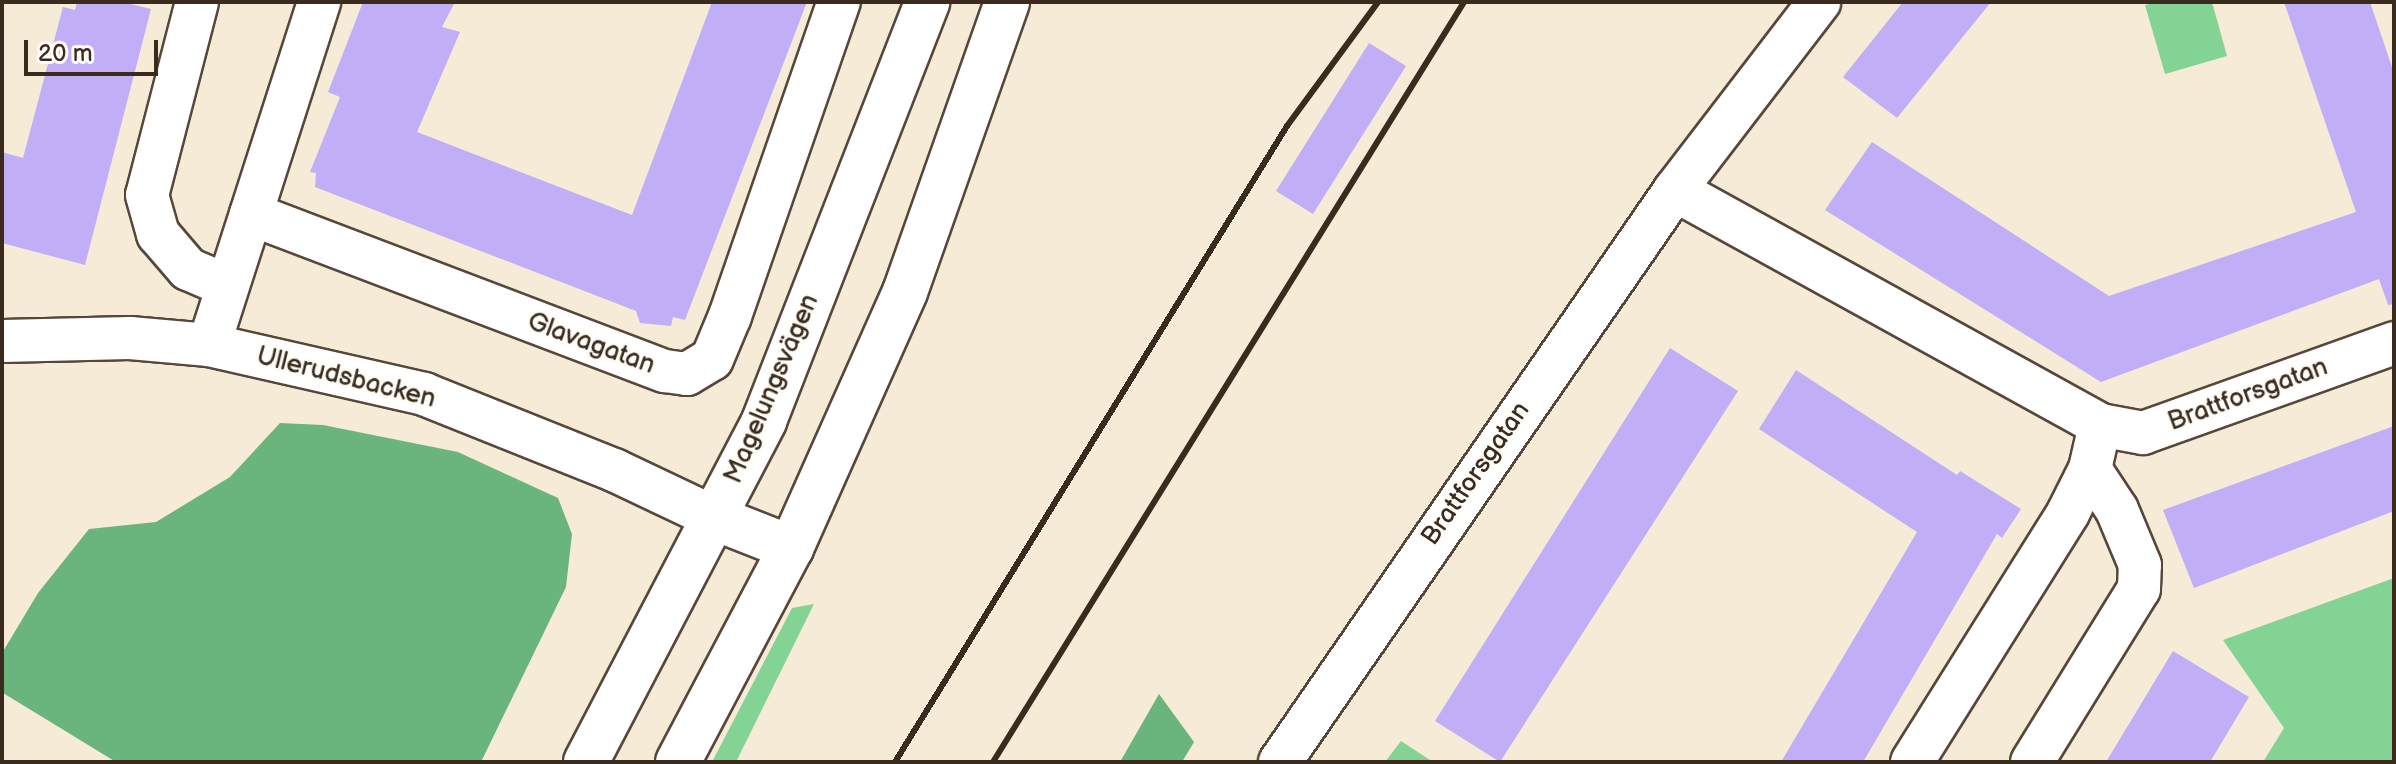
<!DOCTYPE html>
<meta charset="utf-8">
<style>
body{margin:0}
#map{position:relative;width:2396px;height:764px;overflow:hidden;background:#f5ebd6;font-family:"Balsamiq Sans",sans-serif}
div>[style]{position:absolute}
.green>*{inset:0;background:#83d394}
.forest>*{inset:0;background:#6ab57e}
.building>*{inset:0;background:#c2aef6}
.roads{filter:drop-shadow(2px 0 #57473a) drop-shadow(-2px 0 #57473a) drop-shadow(0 2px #57473a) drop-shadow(0 -2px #57473a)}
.minor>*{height:42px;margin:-21px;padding:0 21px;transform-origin:21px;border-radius:21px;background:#fff}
.secondary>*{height:44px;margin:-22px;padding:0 22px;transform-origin:22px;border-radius:22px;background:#fff}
.rail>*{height:6px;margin:-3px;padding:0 3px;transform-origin:3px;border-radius:3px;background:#3b2a1e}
span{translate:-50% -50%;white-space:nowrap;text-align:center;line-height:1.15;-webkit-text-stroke:6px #fdfcf7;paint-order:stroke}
.street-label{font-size:26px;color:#3b2a1e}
.frame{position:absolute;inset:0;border:4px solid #3b2a1e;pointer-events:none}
.scale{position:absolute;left:24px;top:40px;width:134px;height:36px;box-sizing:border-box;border:4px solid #3b2a1e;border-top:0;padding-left:10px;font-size:24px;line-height:28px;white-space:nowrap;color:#3b2a1e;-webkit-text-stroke:6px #fdfcf7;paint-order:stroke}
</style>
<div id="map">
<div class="green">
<div style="clip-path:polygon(2157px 2px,2212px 2px,2227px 56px,2165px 74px,2145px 5px)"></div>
<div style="clip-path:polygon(2394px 578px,2394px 762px,2263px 762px,2284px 728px,2223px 640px)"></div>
<div style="clip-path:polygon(814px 604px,736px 762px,712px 762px,792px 608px)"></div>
<div style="clip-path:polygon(1401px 741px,1433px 762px,1385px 762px)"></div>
</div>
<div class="forest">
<div style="clip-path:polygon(280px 423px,323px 425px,458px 452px,558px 498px,572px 534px,566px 587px,481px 762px,116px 762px,3px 693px,2px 653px,38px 593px,89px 529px,156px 522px,230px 477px)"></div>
<div style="clip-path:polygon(1159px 694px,1194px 742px,1182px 762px,1120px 762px)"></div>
</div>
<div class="building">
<div style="clip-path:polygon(77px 2px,122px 2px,151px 9px,85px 265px,2px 243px,2px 152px,23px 158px,63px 7px,75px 10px)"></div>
<div style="clip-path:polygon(363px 2px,455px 2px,442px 27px,460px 32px,417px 132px,632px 215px,712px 2px,807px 2px,685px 320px,673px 317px,671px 326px,640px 323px,636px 311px,315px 187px,316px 173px,310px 172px,340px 97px,328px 92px)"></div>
<div style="clip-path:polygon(1903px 2px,1991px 2px,1897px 118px,1843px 77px)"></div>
<div style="clip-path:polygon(2284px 2px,2370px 2px,2394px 73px,2394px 304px,2388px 305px,2379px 279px,2101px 382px,1825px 210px,1872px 142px,2109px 296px,2356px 212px)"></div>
<div style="clip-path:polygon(1369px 43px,1406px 66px,1313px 214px,1276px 191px)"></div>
<div style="clip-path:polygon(1670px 348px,1738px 391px,1500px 762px,1435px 721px)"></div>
<div style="clip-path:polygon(1796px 370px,1957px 475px,1960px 471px,2021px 509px,2002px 538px,1997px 534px,1863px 762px,1781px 762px,1917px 532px,1759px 429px)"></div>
<div style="clip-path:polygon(2394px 426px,2394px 511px,2194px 588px,2163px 510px)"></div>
<div style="clip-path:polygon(2173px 651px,2249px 697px,2210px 762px,2106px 762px)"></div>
</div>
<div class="roads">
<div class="minor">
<div style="left:197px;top:2px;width:199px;rotate:104.5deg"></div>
<div style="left:147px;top:195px;width:41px;rotate:74.2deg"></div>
<div style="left:158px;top:234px;width:46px;rotate:49.4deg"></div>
<div style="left:188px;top:269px;width:43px;rotate:23deg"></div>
<div style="left:1675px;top:190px;width:486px;rotate:28.9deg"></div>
<div style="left:2100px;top:425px;width:44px;rotate:10.5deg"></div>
<div style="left:2143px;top:433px;width:267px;rotate:-19.7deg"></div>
<div style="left:251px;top:214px;width:443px;rotate:20.8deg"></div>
<div style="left:665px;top:371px;width:22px;rotate:8deg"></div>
<div style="left:687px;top:374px;width:29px;rotate:-31deg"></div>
<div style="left:712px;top:359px;width:47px;rotate:-67.3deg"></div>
<div style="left:730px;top:316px;width:332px;rotate:-70.9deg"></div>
<div style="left:2px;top:341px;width:128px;rotate:-1.3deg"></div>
<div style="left:130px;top:338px;width:79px;rotate:5.1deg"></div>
<div style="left:209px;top:345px;width:221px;rotate:12.8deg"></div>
<div style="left:424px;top:394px;width:205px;rotate:21.8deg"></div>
<div style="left:614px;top:470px;width:112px;rotate:25.4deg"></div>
<div style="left:209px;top:345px;width:360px;rotate:-72.2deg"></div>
<div style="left:1280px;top:762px;width:695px;rotate:-55.37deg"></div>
<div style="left:1675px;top:190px;width:237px;rotate:-52.5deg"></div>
<div style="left:1912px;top:762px;width:294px;rotate:-57.9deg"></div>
<div style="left:2068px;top:513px;width:49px;rotate:-63.4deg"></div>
<div style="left:2090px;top:469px;width:45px;rotate:-77.2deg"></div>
<div style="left:2032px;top:762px;width:203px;rotate:-58.3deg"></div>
<div style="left:2139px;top:589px;width:24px;rotate:-88deg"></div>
<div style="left:2140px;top:565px;width:60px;rotate:-112.7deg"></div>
<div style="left:2117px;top:510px;width:49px;rotate:-123.4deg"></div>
</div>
<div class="secondary">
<div style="left:715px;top:518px;width:82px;rotate:21.5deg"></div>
<div style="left:586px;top:762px;width:385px;rotate:-62.4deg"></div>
<div style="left:764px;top:421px;width:450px;rotate:-68.7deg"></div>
<div style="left:678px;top:762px;width:242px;rotate:-62.2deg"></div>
<div style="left:791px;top:548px;width:280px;rotate:-66deg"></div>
<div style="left:905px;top:292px;width:307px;rotate:-70.6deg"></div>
</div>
</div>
<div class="rail">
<div style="left:895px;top:762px;width:747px;rotate:-58.35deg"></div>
<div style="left:1287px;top:126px;width:154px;rotate:-53.7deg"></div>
<div style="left:993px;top:762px;width:894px;rotate:-58.21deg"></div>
</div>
<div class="street-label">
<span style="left:591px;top:344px;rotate:20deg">Glavagatan</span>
<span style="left:346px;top:378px;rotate:14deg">Ullerudsbacken</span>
<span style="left:772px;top:389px;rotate:-67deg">Magelungsvägen</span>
<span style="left:2248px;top:395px;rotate:-20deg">Brattforsgatan</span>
<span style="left:1476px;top:474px;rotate:-55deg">Brattforsgatan</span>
</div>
<div class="frame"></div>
<div class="scale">20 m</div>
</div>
